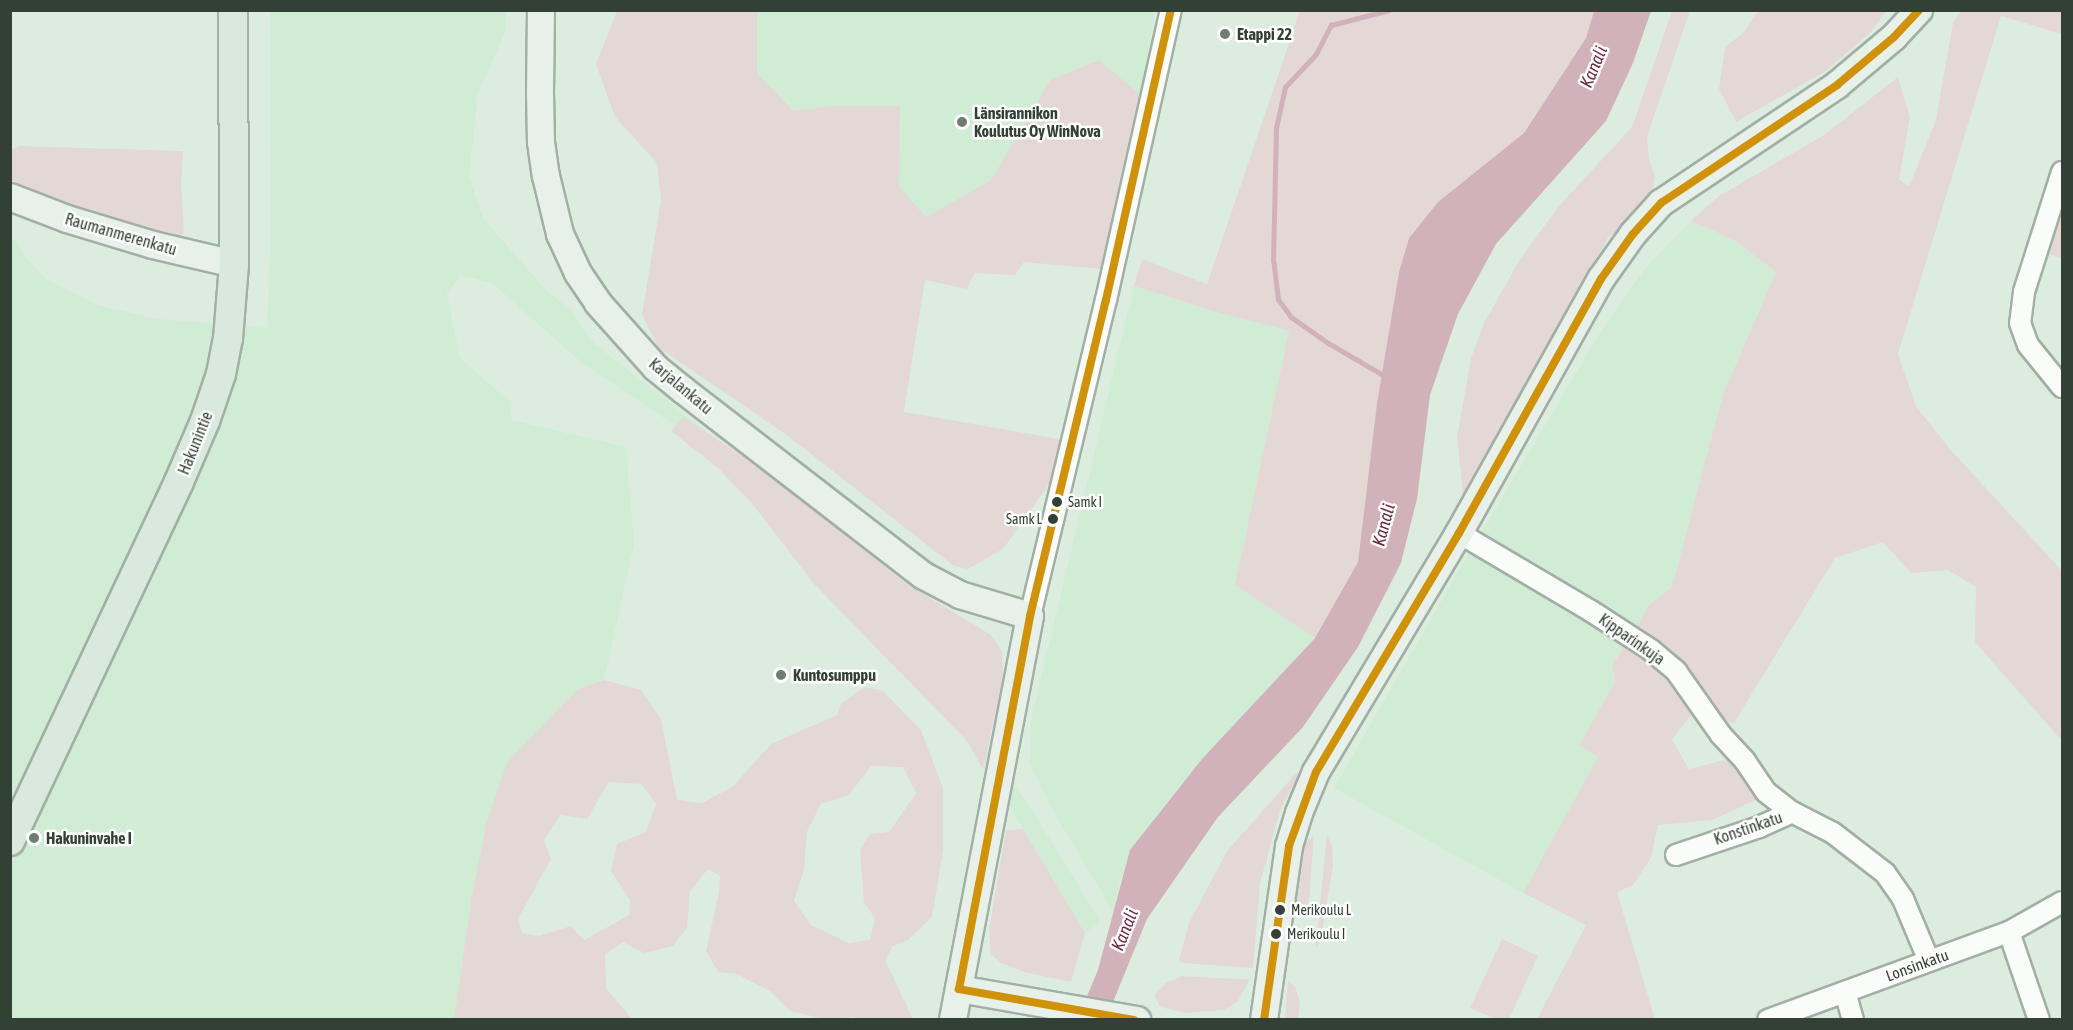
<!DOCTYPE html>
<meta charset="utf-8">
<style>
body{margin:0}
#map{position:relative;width:2073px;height:1030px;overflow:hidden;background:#dceddf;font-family:"Asap Condensed",sans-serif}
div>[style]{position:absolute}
.built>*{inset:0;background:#d0ecd5}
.green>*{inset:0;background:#e4d8d7}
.water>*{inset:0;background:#d2b2ba}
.stream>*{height:5px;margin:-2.5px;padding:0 2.5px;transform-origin:2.5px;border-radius:2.5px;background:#d2b2ba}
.roads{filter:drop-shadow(2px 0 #a2afa4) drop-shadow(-2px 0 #a2afa4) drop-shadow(0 2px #a2afa4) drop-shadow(0 -2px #a2afa4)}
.minor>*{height:20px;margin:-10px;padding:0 10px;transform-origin:10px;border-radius:10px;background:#fafcfa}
.major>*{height:26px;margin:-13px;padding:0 13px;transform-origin:13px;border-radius:13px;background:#e7f0e9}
.highway>*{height:28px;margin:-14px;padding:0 14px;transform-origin:14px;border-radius:14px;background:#d9e9dd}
.bus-1>*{height:8px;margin:-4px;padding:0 4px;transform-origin:4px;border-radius:4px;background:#d0920b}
.dots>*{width:16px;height:16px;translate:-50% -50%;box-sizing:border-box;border:3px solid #fff;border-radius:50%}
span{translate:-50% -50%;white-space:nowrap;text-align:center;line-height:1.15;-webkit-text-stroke:5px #fff;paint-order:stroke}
.bus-label{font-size:14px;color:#334036}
.left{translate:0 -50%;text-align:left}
.right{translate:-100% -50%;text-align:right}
.poi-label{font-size:16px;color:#334036;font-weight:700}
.street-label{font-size:16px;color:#334036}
.water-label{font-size:18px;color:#6c2b45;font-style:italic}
.frame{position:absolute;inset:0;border:12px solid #334036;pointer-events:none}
</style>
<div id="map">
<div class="built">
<div style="clip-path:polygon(270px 11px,506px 11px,506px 30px,478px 93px,469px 177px,483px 218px,544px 288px,575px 314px,579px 324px,596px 345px,754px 469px,989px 749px,1037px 818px,1100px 921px,1085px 933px,974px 746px,930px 683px,682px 430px,582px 363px,492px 283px,461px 275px,447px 293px,460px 358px,510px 402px,512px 420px,626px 447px,634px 544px,604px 680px,578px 689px,507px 762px,486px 824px,472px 895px,454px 1019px,11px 1020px,11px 239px,18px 242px,22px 253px,47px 280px,97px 305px,157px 319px,267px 328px,271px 228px)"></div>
<div style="clip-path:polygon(757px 11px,1155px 11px,1142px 96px,1099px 60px,1050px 80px,991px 180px,926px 217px,899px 186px,900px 106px,829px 106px,795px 111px,757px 73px)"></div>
<div style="clip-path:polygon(1691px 221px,1734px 240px,1776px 272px,1723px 394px,1672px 588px,1648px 606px,1612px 665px,1615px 682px,1579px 745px,1599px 757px,1523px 893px,1334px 788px,1455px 577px,1601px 331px,1646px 267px)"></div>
<div style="clip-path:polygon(1134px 286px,1220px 313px,1289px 331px,1235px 585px,1315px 638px,1202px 759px,1162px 808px,1120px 880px,1114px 913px,1049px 804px,1030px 763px,1031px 720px)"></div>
</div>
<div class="green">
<div style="clip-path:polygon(1759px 10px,1886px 10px,1886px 11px,1871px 32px,1826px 71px,1736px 122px,1719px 89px,1725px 47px,1743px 33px)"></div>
<div style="clip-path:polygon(617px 11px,757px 11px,757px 73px,794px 111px,829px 106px,900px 106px,899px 186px,926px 217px,991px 180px,1050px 80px,1099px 60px,1142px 96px,1101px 269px,1024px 262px,1015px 275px,975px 273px,967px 289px,925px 280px,904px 412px,1060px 439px,1050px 483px,1003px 549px,968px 569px,954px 566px,788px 436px,658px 347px,642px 314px,661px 199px,657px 163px,615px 117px,596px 64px)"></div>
<div style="clip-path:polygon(1300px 11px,1594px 11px,1586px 38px,1524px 133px,1438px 202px,1409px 238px,1399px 272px,1377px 403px,1358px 562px,1315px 638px,1235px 585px,1289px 331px,1220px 313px,1134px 286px,1142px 259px,1207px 284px)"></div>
<div style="clip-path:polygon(1672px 11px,1690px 11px,1647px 137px,1649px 159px,1655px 177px,1652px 196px,1628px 227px,1609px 236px,1463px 495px,1457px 437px,1471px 358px,1484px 323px,1519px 261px,1558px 207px,1632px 127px)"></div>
<div style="clip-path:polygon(1961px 11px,2062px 11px,2062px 34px,2001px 16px,1898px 354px,1916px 406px,1949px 448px,2062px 571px,2062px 741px,1975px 642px,1976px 587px,1948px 570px,1911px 573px,1883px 542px,1835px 558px,1734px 723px,1719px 720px,1637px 625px,1648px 606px,1672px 587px,1723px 394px,1776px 272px,1734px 240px,1691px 221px,1719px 196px,1824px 135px,1898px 77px,1910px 117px,1899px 179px,1909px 187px,1936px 120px,1953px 23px)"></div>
<div style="clip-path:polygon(19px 146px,183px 151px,181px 182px,184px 233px,179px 240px,29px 194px,11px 180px,11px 150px)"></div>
<div style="clip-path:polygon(2062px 208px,2062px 259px,2047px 253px)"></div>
<div style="clip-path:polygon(683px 417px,761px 468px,904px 582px,991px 635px,1002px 652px,1003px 677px,983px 770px,968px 742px,815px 585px,750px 501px,718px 468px,671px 431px)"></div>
<div style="clip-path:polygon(1627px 642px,1669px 675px,1691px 715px,1672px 740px,1689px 769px,1729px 759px,1756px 800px,1712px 820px,1658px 825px,1651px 858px,1633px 885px,1617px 892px,1655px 1019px,1537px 1019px,1586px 925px,1523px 893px,1598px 757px,1579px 745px,1615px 682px,1612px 665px)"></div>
<div style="clip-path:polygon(evenodd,604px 680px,641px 690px,661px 719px,677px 800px,702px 803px,732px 787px,771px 744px,837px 715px,841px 704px,864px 687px,883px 691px,921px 730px,943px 788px,943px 851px,932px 917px,908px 940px,893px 946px,885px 960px,913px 1019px,856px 1020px,854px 1017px,824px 1019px,790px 1011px,770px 991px,737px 974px,718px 972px,706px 951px,719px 892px,720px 876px,708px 869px,690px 891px,687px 928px,673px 946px,644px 953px,623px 942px,605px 955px,606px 988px,632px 1019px,454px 1019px,472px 895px,486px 824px,507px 762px,578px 689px,604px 680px,871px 766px,903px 767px,916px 793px,889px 832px,870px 834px,860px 849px,864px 903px,875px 918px,870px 940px,849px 943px,811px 925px,794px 901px,804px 870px,807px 832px,821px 804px,849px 795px,871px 766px,604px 680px,609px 782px,641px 784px,656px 804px,646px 832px,617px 844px,611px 871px,630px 900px,629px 915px,584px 940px,571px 926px,539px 936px,522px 933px,518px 919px,551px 859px,544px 840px,560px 815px,587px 819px,609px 782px)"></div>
<div style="clip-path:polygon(1297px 772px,1299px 776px,1281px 808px,1260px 883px,1253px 968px,1182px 963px,1179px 960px,1189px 923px,1227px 851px)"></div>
<div style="clip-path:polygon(1023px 829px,1085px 933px,1071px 982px,1024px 972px,1001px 963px,991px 954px,989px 931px,1006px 830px)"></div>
<div style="clip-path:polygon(1327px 834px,1332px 846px,1333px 866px,1320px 942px,1316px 947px)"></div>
<div style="clip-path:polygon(1314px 835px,1309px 901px,1305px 913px,1295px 900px,1301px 847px)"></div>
<div style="clip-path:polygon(1502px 939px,1538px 956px,1509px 1019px,1496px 1019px,1470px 1008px)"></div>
<div style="clip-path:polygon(1182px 976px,1213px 978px,1250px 979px,1238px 1001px,1224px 1010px,1186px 1013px,1160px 1007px,1154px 995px,1166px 983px)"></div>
<div style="clip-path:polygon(1288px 981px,1295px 987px,1300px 1002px,1298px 1019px,1285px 1019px)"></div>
</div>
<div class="water">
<div style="clip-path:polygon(1594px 11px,1651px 11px,1633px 63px,1606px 121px,1496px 244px,1458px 314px,1430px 395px,1417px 499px,1401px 563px,1358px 647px,1303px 727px,1218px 817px,1147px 919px,1106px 1019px,1077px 1020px,1098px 970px,1130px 850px,1202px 759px,1315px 638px,1358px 562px,1377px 403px,1399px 272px,1409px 238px,1438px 202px,1524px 133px,1586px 38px)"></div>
</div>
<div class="stream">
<div style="left:1388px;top:378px;width:69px;rotate:-149.7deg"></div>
<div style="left:1328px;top:343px;width:45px;rotate:-144.9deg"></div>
<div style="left:1291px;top:317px;width:22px;rotate:-126deg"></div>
<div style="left:1278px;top:299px;width:38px;rotate:-97deg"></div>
<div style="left:1273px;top:261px;width:133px;rotate:-88.7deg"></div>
<div style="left:1276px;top:128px;width:42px;rotate:-77.6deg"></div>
<div style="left:1285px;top:87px;width:45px;rotate:-46.8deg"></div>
<div style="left:1316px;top:54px;width:33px;rotate:-63deg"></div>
<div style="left:1331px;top:25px;width:60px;rotate:-14.5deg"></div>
</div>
<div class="roads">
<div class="minor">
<div style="left:2062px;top:172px;width:126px;rotate:107.6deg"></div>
<div style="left:2024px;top:292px;width:31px;rotate:97deg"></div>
<div style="left:2020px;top:323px;width:23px;rotate:70deg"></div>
<div style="left:2028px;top:345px;width:54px;rotate:51deg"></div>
<div style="left:1459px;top:533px;width:153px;rotate:30.6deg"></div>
<div style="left:1591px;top:611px;width:72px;rotate:33deg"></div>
<div style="left:1651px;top:650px;width:33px;rotate:40deg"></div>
<div style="left:1676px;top:671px;width:78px;rotate:54.9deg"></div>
<div style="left:1721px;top:735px;width:35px;rotate:47deg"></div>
<div style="left:1745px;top:761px;width:37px;rotate:56deg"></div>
<div style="left:1766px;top:792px;width:33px;rotate:38deg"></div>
<div style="left:1030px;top:616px;width:325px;rotate:-76.5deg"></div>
<div style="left:1106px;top:300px;width:297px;rotate:-77.4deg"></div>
<div style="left:1676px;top:855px;width:88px;rotate:-18.6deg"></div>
<div style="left:1759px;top:827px;width:36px;rotate:-24deg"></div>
<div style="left:1792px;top:812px;width:46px;rotate:27.1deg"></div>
<div style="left:1833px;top:833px;width:66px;rotate:37.6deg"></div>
<div style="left:1885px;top:873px;width:32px;rotate:55deg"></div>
<div style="left:1903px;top:899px;width:67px;rotate:67.2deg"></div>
<div style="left:2009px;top:932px;width:93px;rotate:71.2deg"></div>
<div style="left:1845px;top:992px;width:29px;rotate:74deg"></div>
<div style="left:1768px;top:1020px;width:257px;rotate:-20.1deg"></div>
<div style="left:2009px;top:932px;width:61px;rotate:-29.5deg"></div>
</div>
<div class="major">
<div style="left:541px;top:10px;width:82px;rotate:90.7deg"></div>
<div style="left:540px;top:92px;width:50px;rotate:88.9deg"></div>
<div style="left:541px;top:142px;width:34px;rotate:82deg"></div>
<div style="left:546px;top:176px;width:60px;rotate:76.4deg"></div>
<div style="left:560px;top:234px;width:43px;rotate:65.2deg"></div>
<div style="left:578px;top:273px;width:36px;rotate:56deg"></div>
<div style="left:598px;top:303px;width:87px;rotate:48.3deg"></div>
<div style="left:656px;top:368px;width:35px;rotate:39deg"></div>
<div style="left:683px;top:390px;width:304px;rotate:37.7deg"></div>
<div style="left:924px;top:576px;width:41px;rotate:27.8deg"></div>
<div style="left:960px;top:595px;width:73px;rotate:16.7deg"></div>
<div style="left:1030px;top:616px;width:411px;rotate:100.8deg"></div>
<div style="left:10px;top:197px;width:61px;rotate:21.1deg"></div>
<div style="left:67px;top:219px;width:90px;rotate:16.8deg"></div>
<div style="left:153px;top:245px;width:83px;rotate:13.2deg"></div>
<div style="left:959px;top:989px;width:181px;rotate:9.9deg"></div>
<div style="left:1264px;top:1020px;width:176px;rotate:-81.8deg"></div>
<div style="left:1289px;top:846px;width:34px;rotate:-73deg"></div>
<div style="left:1299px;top:813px;width:44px;rotate:-67.5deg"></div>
<div style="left:1316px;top:772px;width:279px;rotate:-59.1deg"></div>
<div style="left:1459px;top:533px;width:291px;rotate:-60.8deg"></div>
<div style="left:1601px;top:279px;width:55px;rotate:-54.6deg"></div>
<div style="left:1633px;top:234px;width:42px;rotate:-47.9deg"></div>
<div style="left:1661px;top:203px;width:212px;rotate:-33.8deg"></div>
<div style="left:1837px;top:85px;width:75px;rotate:-40.1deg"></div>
<div style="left:1894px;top:37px;width:37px;rotate:-47deg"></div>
</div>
<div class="highway">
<div style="left:10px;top:841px;width:395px;rotate:-64.8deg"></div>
<div style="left:178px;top:484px;width:69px;rotate:-66.8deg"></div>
<div style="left:205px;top:421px;width:50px;rotate:-71.2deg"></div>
<div style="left:221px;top:374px;width:36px;rotate:-79deg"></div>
<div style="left:228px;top:339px;width:75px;rotate:-85.4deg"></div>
<div style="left:234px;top:264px;width:254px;rotate:-90.2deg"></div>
</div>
</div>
<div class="bus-1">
<div style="left:1134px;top:1020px;width:178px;rotate:-170deg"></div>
<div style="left:959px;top:989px;width:380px;rotate:-79.2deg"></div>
<div style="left:1030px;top:616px;width:325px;rotate:-76.5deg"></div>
<div style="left:1106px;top:300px;width:297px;rotate:-77.4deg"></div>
<div style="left:1264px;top:1020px;width:176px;rotate:-81.8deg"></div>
<div style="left:1289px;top:846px;width:79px;rotate:-70deg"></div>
<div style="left:1316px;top:772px;width:279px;rotate:-59.1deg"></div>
<div style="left:1459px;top:533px;width:291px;rotate:-60.8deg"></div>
<div style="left:1601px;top:279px;width:55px;rotate:-54.6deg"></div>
<div style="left:1633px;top:234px;width:42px;rotate:-47.9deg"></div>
<div style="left:1661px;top:203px;width:212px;rotate:-33.8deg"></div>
<div style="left:1837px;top:85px;width:75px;rotate:-40.1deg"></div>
<div style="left:1894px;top:37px;width:37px;rotate:-47deg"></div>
</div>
<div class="dots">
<div style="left:1225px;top:34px;background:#6e7d71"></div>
<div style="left:962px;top:122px;background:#6e7d71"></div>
<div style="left:1057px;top:502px;background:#334036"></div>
<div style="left:1053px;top:519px;background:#334036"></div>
<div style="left:781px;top:675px;background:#6e7d71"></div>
<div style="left:34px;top:838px;background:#6e7d71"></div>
<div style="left:1280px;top:910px;background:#334036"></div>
<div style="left:1276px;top:934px;background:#334036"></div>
</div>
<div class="bus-label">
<span class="left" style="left:1068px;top:502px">Samk I</span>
<span class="right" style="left:1042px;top:519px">Samk L</span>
<span class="left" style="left:1291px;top:910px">Merikoulu L</span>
<span class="left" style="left:1287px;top:934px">Merikoulu I</span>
</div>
<div class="poi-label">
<span class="left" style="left:1237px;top:34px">Etappi 22</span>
<span class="left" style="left:974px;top:122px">Länsirannikon<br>Koulutus Oy WinNova</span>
<span class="left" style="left:793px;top:675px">Kuntosumppu</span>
<span class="left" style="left:46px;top:838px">Hakuninvahe I</span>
</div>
<div class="street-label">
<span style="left:121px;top:234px;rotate:16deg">Raumanmerenkatu</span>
<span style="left:681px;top:386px;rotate:40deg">Karjalankatu</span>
<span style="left:195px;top:443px;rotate:-68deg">Hakunintie</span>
<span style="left:1632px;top:639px;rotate:35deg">Kipparinkuja</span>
<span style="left:1748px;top:828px;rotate:-19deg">Konstinkatu</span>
<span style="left:1917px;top:965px;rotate:-20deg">Lonsinkatu</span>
</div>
<div class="water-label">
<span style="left:1594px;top:67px;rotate:-67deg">Kanali</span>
<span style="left:1384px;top:525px;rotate:-75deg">Kanali</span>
<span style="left:1125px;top:930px;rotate:-68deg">Kanali</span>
</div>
<div class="frame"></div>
</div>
